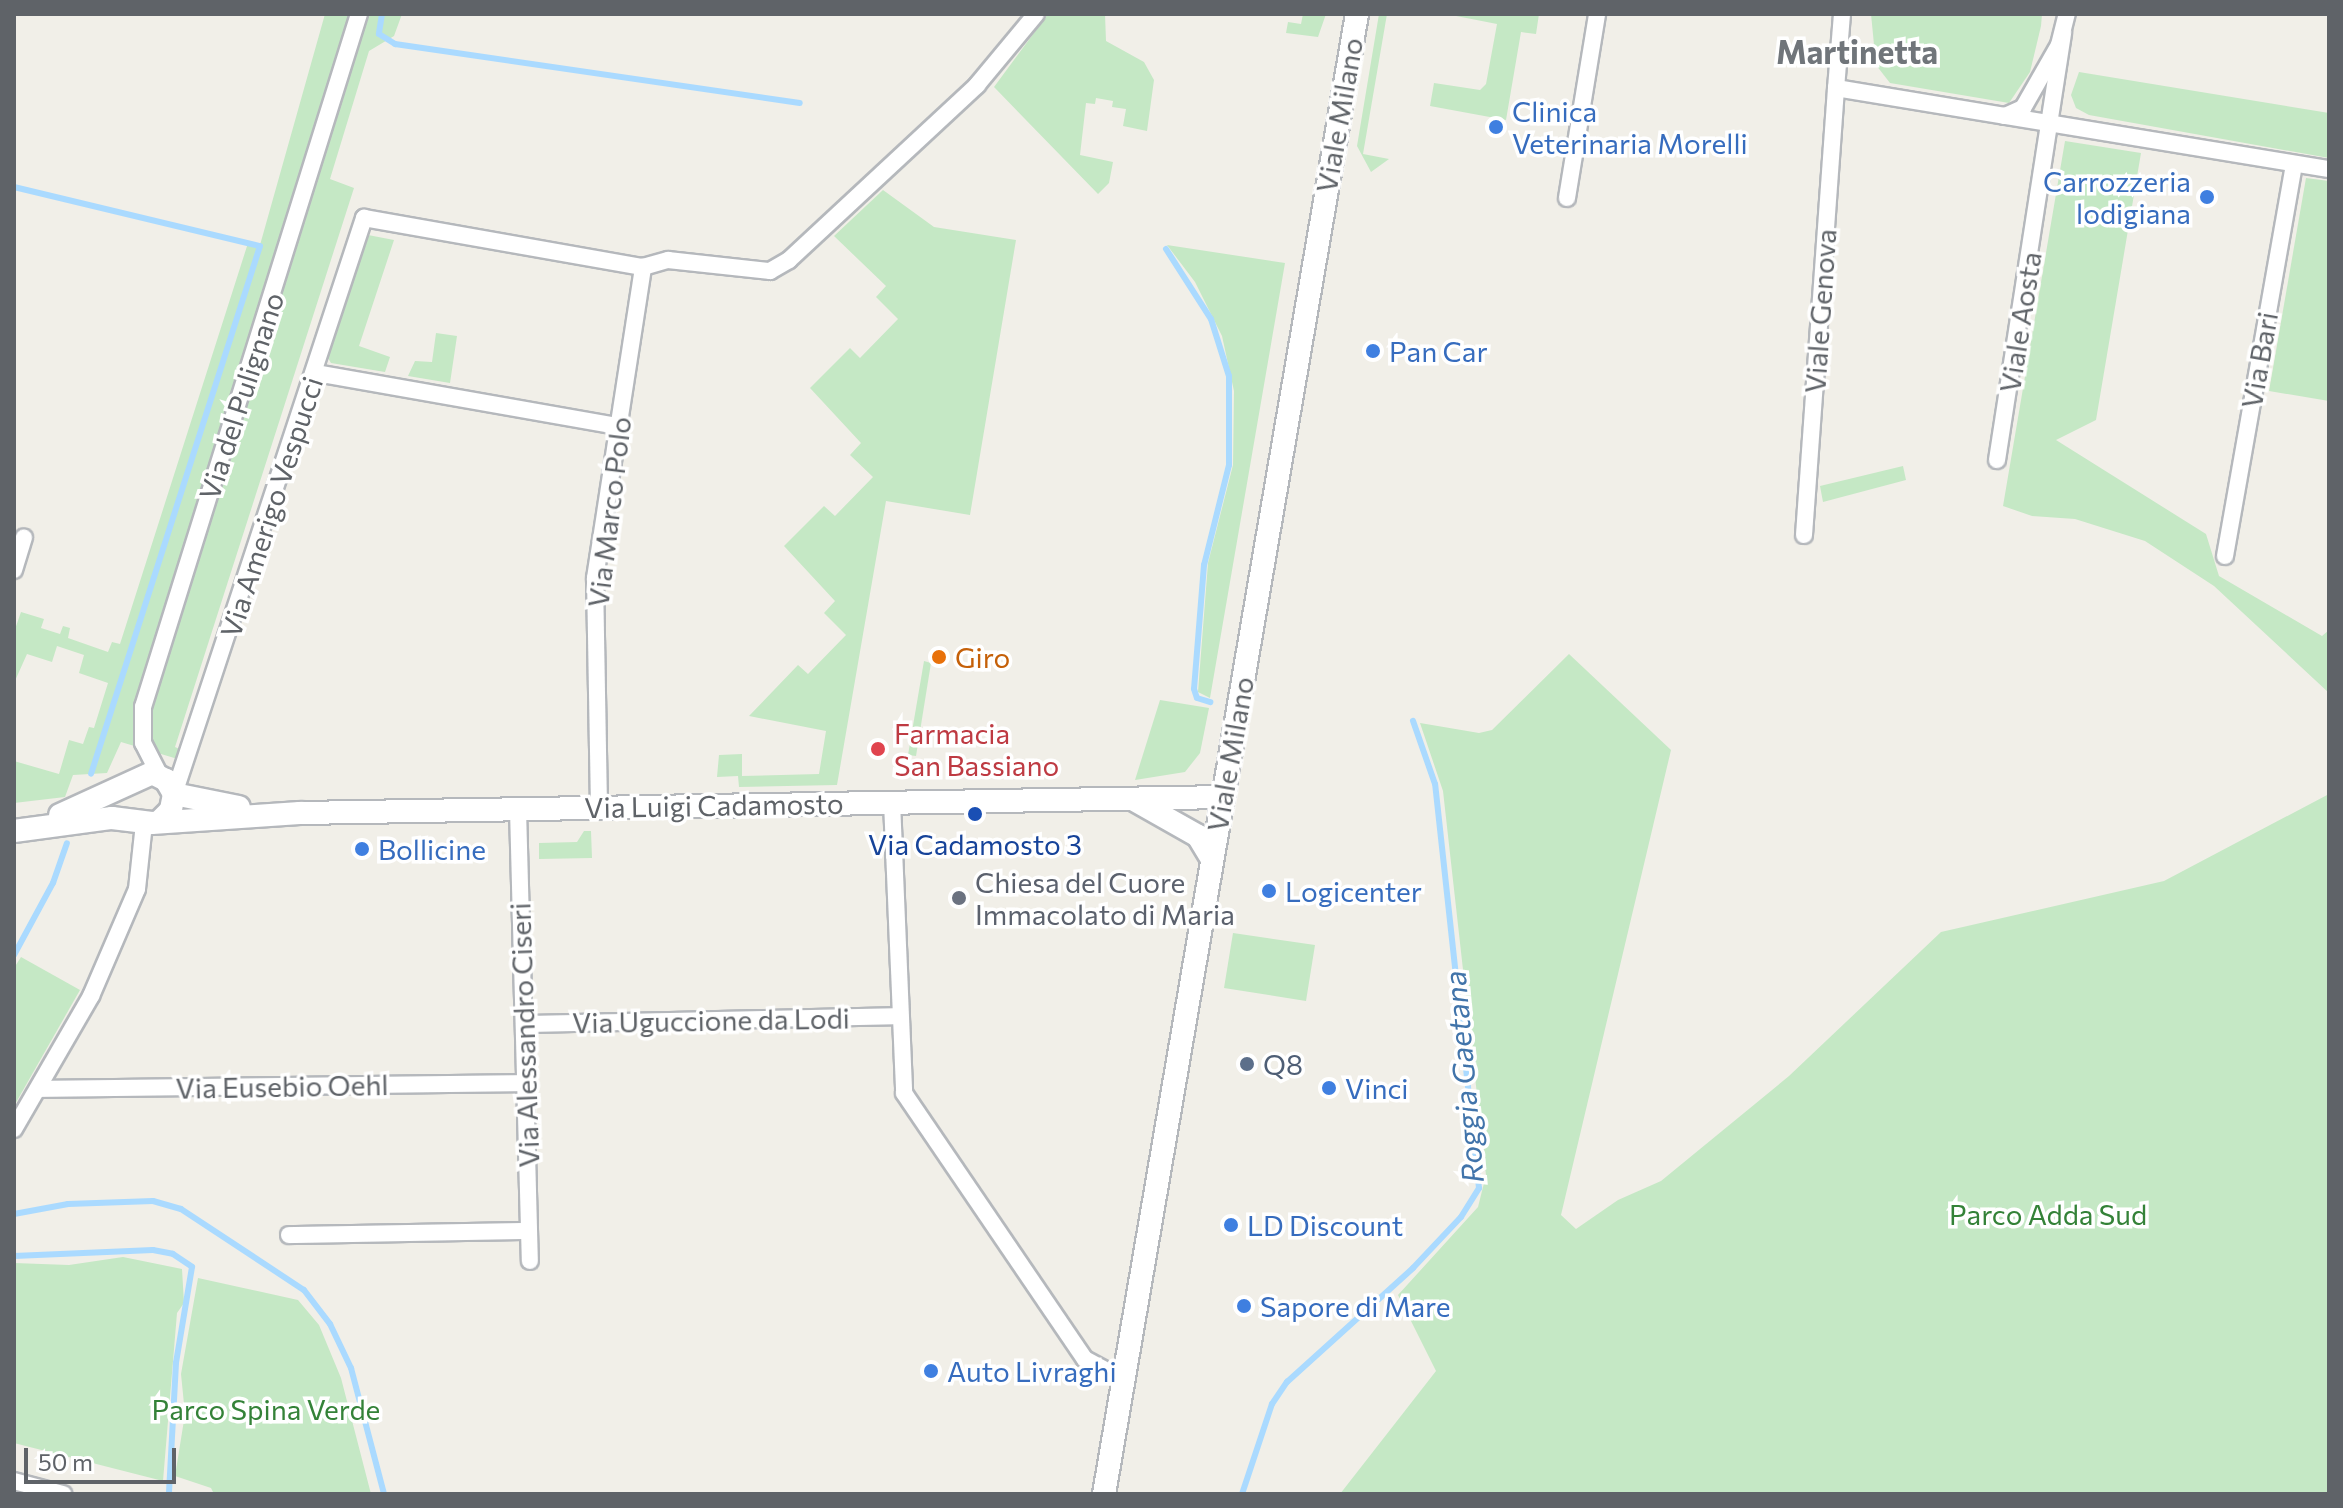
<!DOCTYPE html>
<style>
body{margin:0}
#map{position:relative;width:2343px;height:1508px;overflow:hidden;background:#f1efe8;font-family:Commissioner,sans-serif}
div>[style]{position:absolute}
.green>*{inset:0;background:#c5e8c5}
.stream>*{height:6px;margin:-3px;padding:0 3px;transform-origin:3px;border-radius:3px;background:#aadaff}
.roads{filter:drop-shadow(2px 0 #b5b8bc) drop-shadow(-2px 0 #b5b8bc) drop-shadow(0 2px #b5b8bc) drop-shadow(0 -2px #b5b8bc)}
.street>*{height:16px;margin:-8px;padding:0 8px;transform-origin:8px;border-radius:8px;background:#fff}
.secondary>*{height:22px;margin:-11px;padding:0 11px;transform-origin:11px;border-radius:11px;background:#fff}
.dots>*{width:22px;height:22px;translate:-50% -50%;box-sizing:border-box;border:4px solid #fff;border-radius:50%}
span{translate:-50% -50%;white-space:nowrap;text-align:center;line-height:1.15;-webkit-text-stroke:7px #fff;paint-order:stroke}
.shop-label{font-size:28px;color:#366cbe}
.left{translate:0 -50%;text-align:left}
.right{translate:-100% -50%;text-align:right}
.street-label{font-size:28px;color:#5f6368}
.food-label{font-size:28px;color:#c56008}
.health-label{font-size:28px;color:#be3a42}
.transit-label{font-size:28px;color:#164399}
.worship-label{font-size:28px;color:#5b616d}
.service-label{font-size:28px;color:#4e5e75}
.park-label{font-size:28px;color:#348238}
.water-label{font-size:30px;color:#4174aa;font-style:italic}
.quarter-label{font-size:32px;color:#70757a;font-weight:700}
.frame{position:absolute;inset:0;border:16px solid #5f6368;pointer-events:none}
.scale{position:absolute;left:24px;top:1448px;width:152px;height:36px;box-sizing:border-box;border:4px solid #5f6368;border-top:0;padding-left:10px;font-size:24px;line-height:28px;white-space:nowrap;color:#5f6368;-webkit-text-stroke:6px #fff;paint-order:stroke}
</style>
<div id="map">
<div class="green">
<div style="clip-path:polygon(325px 14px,402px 14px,394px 36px,369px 51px,330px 179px,354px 188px,175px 747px,184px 751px,181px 760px,121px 742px,107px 773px,73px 775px,65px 797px,14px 803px,14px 761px,59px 774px,69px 740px,83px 744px,89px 727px,94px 728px,108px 683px,79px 673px,84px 655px,57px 646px,52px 662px,27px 654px,14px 683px,14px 632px,21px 612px,44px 619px,41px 628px,60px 634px,63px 626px,70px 628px,68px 638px,108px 652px,112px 642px,120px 644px,248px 243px,260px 245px)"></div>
<div style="clip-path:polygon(1048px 14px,1105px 14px,1106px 41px,1144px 62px,1154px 80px,1147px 131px,1123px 126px,1126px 109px,1112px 107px,1113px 101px,1096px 98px,1095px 104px,1086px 103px,1080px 155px,1113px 162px,1109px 183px,1098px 194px,994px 87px)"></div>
<div style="clip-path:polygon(1303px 14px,1326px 14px,1318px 37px,1286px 33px,1288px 22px,1301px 24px)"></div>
<div style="clip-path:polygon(1379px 14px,1387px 14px,1363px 154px,1389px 159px,1371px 172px,1357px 146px)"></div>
<div style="clip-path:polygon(1446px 14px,1539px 14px,1536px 34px,1521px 32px,1506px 120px,1430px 106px,1434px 83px,1480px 90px,1486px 84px,1497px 24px)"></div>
<div style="clip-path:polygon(1871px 14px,2042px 14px,2041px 26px,2030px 72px,2009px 103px,1890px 83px,1876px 65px)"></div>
<div style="clip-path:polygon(2079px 72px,2329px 113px,2329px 158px,2089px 115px,2076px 108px,2071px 95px)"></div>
<div style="clip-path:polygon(2065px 141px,2141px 153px,2096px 420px,2056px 440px,2206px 534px,2219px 576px,2322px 636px,2329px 630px,2329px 693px,2214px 586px,2145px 541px,2075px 519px,2032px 516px,2003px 506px)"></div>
<div style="clip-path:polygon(2306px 178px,2329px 181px,2329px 401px,2269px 391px)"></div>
<div style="clip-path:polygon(883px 190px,934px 227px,1016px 240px,970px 515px,886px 501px,837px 785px,739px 787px,738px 776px,717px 777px,719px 755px,742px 754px,742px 776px,819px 774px,826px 731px,749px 716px,798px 665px,808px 674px,846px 635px,824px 613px,835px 601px,784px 546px,824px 506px,835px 516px,873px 477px,850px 455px,861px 443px,810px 388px,850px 348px,860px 358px,898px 319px,876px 297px,886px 286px,834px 236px)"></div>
<div style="clip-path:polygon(368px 235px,394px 240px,359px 346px,390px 357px,385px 372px,331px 363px,328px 358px)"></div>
<div style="clip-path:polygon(1167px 245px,1285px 263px,1210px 698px,1198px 692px,1208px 563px,1233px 465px,1234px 391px,1222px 336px,1195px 282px)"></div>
<div style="clip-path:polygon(436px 333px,457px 336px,450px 383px,408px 376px,415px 361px,432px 362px)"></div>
<div style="clip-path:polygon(1903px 466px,1906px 480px,1823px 502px,1820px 486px)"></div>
<div style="clip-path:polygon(1569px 654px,1671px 750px,1561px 1215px,1576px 1229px,1618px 1200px,1661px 1181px,1789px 1076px,1941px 932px,2164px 881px,2329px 794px,2329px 1494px,1340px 1494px,1436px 1371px,1398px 1295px,1478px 1207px,1486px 1175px,1443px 791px,1420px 723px,1479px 733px,1492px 730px)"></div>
<div style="clip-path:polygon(924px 661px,931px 663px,916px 756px,908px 755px)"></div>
<div style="clip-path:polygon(1160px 700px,1209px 708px,1200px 753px,1185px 772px,1135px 780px)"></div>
<div style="clip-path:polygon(584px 831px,591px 831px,592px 858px,539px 859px,539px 843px,577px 842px)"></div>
<div style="clip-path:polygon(1233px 933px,1315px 945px,1306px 1001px,1224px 988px)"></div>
<div style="clip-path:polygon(21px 957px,80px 990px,14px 1106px,14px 968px)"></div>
<div style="clip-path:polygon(123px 1257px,182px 1269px,184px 1303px,177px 1313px,163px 1481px,14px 1443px,14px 1263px,69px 1265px)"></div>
<div style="clip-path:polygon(198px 1278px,298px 1300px,319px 1325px,341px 1378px,371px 1494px,214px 1494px,211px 1488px,175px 1476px,185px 1414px,181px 1374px)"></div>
</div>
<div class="stream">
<div style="left:382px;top:14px;width:20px;rotate:99deg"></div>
<div style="left:379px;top:34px;width:19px;rotate:32deg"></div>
<div style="left:395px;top:44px;width:409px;rotate:8.3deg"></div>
<div style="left:14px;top:187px;width:253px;rotate:13.5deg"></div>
<div style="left:260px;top:246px;width:554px;rotate:107.75deg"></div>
<div style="left:1166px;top:249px;width:83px;rotate:57.3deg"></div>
<div style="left:1211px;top:319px;width:60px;rotate:72.5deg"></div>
<div style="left:1229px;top:376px;width:89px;rotate:90deg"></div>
<div style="left:1229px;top:465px;width:103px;rotate:104deg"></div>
<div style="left:1204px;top:565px;width:124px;rotate:94.6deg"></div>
<div style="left:1194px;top:689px;width:9px;rotate:72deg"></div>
<div style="left:1197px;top:698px;width:14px;rotate:17deg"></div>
<div style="left:14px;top:955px;width:82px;rotate:-61.6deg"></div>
<div style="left:53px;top:883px;width:42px;rotate:-70.7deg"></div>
<div style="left:14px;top:1214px;width:55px;rotate:-10.5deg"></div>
<div style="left:68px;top:1204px;width:85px;rotate:-2deg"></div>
<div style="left:153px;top:1201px;width:29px;rotate:16deg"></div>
<div style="left:181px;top:1209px;width:147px;rotate:33.4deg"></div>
<div style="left:304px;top:1290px;width:43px;rotate:52.6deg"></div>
<div style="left:330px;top:1324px;width:49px;rotate:64.5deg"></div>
<div style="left:351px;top:1368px;width:130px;rotate:75.3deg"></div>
<div style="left:14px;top:1256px;width:139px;rotate:-2.5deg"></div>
<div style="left:153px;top:1250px;width:20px;rotate:11deg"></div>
<div style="left:173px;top:1254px;width:23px;rotate:34deg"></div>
<div style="left:192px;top:1267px;width:97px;rotate:99.5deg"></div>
<div style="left:176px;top:1363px;width:131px;rotate:93.1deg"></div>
<div style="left:1242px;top:1494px;width:95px;rotate:-71.6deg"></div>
<div style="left:1272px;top:1404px;width:27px;rotate:-56deg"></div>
<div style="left:1287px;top:1382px;width:170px;rotate:-42.1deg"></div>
<div style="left:1413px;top:1268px;width:70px;rotate:-46.7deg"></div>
<div style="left:1461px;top:1217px;width:34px;rotate:-58deg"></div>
<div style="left:1479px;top:1188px;width:406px;rotate:-96.2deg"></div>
<div style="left:1435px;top:784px;width:67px;rotate:-109.2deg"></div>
</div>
<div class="roads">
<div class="street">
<div style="left:1842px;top:14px;width:74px;rotate:94.6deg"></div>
<div style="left:1836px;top:88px;width:171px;rotate:9.4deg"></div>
<div style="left:2005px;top:116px;width:20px;rotate:-24deg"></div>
<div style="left:2023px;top:108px;width:73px;rotate:-60.3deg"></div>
<div style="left:2059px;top:45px;width:32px;rotate:-76deg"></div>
<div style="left:2005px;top:116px;width:328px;rotate:9.3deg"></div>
<div style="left:1567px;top:198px;width:186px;rotate:-80.7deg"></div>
<div style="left:316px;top:373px;width:307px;rotate:10deg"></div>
<div style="left:1997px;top:460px;width:432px;rotate:-81.2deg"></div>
<div style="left:1804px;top:535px;width:448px;rotate:-85.9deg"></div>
<div style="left:2225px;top:556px;width:398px;rotate:-80deg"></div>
<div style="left:14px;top:570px;width:34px;rotate:-73deg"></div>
<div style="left:160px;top:776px;width:37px;rotate:-117deg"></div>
<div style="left:143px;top:743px;width:36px;rotate:-90deg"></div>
<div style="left:143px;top:707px;width:726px;rotate:-72.69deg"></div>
<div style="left:174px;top:794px;width:607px;rotate:-71.74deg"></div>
<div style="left:364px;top:218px;width:283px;rotate:10deg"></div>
<div style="left:643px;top:267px;width:26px;rotate:-16deg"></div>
<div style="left:668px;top:260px;width:103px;rotate:6.2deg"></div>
<div style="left:770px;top:271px;width:22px;rotate:-30deg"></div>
<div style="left:789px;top:260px;width:257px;rotate:-42.9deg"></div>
<div style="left:977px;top:85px;width:92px;rotate:-50.3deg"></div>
<div style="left:892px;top:802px;width:291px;rotate:87.6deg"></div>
<div style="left:904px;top:1093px;width:322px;rotate:55.8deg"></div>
<div style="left:1085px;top:1359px;width:42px;rotate:28.4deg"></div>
<div style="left:599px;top:807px;width:229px;rotate:-91deg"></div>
<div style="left:595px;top:578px;width:315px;rotate:-81.2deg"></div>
<div style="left:518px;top:809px;width:452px;rotate:88.5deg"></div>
<div style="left:524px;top:1024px;width:374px;rotate:-1.2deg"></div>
<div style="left:39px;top:1089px;width:486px;rotate:-0.7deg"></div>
<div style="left:14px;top:1129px;width:154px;rotate:-59.9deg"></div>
<div style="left:91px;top:996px;width:116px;rotate:-66.7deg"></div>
<div style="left:137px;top:889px;width:66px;rotate:-83.9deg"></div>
<div style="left:289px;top:1235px;width:240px;rotate:-1deg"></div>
<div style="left:14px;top:1481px;width:51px;rotate:14.9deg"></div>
</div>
<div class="secondary">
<div style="left:174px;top:794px;width:66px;rotate:11.3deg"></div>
<div style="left:1136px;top:801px;width:71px;rotate:29.4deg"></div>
<div style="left:1198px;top:836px;width:27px;rotate:59deg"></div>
<div style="left:60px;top:815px;width:101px;rotate:-24.5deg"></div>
<div style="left:152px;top:773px;width:16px;rotate:27deg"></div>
<div style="left:166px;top:780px;width:16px;rotate:60deg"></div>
<div style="left:174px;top:794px;width:16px;rotate:101deg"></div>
<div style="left:171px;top:810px;width:16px;rotate:135deg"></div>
<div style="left:14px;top:831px;width:99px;rotate:-7.6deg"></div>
<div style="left:112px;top:818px;width:40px;rotate:7.1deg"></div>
<div style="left:152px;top:823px;width:148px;rotate:-3.9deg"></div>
<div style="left:300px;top:813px;width:923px;rotate:-0.99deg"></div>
<div style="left:1104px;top:1494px;width:1501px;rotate:-80.3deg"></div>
</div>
</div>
<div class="dots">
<div style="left:1496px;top:127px;background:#3f7fe0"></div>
<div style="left:2207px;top:197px;background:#3f7fe0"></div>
<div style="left:1373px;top:351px;background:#3f7fe0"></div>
<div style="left:939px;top:657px;background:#e8710a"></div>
<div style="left:878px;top:749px;background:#e0444e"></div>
<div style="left:975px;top:814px;background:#1a4fb4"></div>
<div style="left:362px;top:849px;background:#3f7fe0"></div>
<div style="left:1269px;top:891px;background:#3f7fe0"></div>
<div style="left:959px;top:898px;background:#6b7280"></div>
<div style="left:1247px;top:1064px;background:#5c6f8a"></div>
<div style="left:1329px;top:1088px;background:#3f7fe0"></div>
<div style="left:1231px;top:1225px;background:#3f7fe0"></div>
<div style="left:1244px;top:1306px;background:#3f7fe0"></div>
<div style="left:931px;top:1371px;background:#3f7fe0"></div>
</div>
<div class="shop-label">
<span class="left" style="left:1512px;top:127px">Clinica<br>Veterinaria Morelli</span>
<span class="right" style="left:2191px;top:197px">Carrozzeria<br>lodigiana</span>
<span class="left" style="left:1389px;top:351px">Pan Car</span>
<span class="left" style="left:378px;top:849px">Bollicine</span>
<span class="left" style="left:1285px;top:891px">Logicenter</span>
<span class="left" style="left:1345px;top:1088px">Vinci</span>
<span class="left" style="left:1247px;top:1225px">LD Discount</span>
<span class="left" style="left:1260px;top:1306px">Sapore di Mare</span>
<span class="left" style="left:947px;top:1371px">Auto Livraghi</span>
</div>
<div class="street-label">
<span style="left:1339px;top:115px;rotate:-80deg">Viale Milano</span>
<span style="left:1820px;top:311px;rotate:-86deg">Viale Genova</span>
<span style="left:2020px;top:322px;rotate:-81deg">Viale Aosta</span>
<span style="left:2259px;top:360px;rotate:-80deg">Via Bari</span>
<span style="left:241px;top:396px;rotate:-72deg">Via del Pulignano</span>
<span style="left:271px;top:507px;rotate:-72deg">Via Amerigo Vespucci</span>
<span style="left:609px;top:512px;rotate:-83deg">Via Marco Polo</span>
<span style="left:1230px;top:754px;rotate:-80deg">Viale Milano</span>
<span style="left:714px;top:805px;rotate:-1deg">Via Luigi Cadamosto</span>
<span style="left:711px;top:1020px;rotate:-1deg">Via Uguccione da Lodi</span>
<span style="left:524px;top:1035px;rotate:-92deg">Via Alessandro Ciseri</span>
<span style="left:282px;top:1086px;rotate:-1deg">Via Eusebio Oehl</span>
</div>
<div class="food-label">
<span class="left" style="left:955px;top:657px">Giro</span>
</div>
<div class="health-label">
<span class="left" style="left:894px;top:749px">Farmacia<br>San Bassiano</span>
</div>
<div class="transit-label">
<span style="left:975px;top:844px">Via Cadamosto 3</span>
</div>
<div class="worship-label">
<span class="left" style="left:975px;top:898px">Chiesa del Cuore<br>Immacolato di Maria</span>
</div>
<div class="service-label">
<span class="left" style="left:1263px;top:1064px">Q8</span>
</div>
<div class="park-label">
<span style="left:2048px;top:1214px">Parco Adda Sud</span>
<span style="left:266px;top:1409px">Parco Spina Verde</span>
</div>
<div class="water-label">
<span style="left:1463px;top:1077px;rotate:-95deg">Roggia Gaetana</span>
</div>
<div class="quarter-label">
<span style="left:1857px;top:51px">Martinetta</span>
</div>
<div class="frame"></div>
<div class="scale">50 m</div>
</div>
